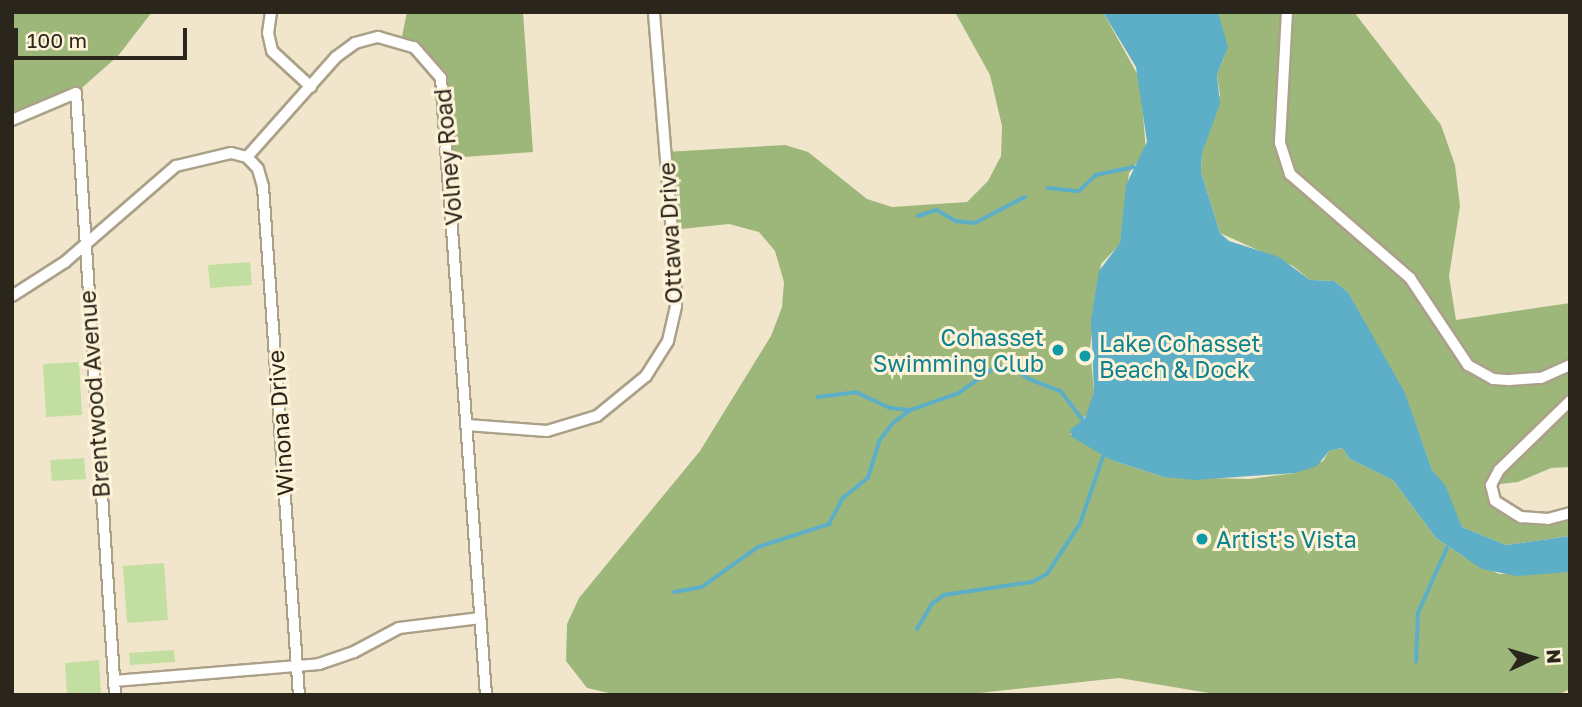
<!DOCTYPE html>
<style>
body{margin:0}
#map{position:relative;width:1582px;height:707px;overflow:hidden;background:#f1e6cb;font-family:"Golos Text",sans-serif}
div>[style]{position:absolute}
.green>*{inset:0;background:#c3dea1}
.forest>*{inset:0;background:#9db77a}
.water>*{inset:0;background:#5daec7}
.stream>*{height:3.5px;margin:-1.75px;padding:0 1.75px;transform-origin:1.75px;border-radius:1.75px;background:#5daec7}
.roads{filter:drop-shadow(2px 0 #aba188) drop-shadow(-2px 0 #aba188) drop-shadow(0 2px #aba188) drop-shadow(0 -2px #aba188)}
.minor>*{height:10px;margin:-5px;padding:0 5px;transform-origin:5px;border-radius:5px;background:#fff}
.dots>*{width:19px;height:19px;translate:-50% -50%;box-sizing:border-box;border:4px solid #fef3d8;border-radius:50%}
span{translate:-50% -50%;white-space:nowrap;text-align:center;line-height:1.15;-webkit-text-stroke:6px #fef3d8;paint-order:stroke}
.street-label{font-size:23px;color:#2a261b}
.culture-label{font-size:23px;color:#0d838f}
.right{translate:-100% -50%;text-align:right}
.left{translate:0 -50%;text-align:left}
.frame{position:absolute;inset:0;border:14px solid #2a261b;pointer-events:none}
.north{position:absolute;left:1498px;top:623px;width:70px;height:70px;-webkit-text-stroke:5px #fef3d8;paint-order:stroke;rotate:86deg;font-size:19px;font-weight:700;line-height:28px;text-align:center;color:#2a261b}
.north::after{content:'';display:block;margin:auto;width:24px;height:32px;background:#2a261b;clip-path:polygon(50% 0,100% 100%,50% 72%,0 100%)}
.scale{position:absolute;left:14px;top:28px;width:173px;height:32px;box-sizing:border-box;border:4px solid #2a261b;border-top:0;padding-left:9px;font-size:21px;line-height:24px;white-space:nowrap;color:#2a261b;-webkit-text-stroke:5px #fef3d8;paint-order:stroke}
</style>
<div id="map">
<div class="green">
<div style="clip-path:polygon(250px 262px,252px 285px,210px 288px,208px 265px)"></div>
<div style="clip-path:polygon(79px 362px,82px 415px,46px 417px,43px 364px)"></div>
<div style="clip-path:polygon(84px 458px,86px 479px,52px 481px,50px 460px)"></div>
<div style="clip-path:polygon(164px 563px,168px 620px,127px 623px,123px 566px)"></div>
<div style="clip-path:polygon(174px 650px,175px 662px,130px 665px,129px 653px)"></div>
<div style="clip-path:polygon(99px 660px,101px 695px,67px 695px,65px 663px)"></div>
</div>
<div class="forest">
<div style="clip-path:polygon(12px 12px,152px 12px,118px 56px,76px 93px,12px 120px)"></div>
<div style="clip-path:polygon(407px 12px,523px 12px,533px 152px,449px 158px,441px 78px,401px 41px)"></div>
<div style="clip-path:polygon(955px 12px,1103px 12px,1140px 79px,1146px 151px,1129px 173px,1120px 244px,1101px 264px,1090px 348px,1094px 392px,1089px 412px,1070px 434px,1111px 460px,1164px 477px,1250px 479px,1295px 473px,1323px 461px,1329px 451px,1342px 448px,1350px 459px,1393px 480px,1436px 538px,1464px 557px,1499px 574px,1570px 572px,1570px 689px,1558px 695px,1221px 695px,1119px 678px,961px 695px,618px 695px,587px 688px,566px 661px,567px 624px,579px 598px,700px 451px,771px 336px,782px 307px,784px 282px,775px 251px,759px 232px,729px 224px,672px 230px,665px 152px,785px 145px,808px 152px,867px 199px,892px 207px,967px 202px,988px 181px,1001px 156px,1002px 126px,990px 75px)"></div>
<div style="clip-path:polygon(1218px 12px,1354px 12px,1441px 125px,1455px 165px,1460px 206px,1449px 276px,1456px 320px,1570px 303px,1570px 467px,1551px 468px,1518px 482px,1491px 485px,1491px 492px,1521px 517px,1570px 513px,1570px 536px,1506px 545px,1462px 527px,1432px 470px,1406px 397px,1348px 292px,1334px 281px,1310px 280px,1293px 266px,1220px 233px,1201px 172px,1202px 153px,1220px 95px,1217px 75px,1225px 55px)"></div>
</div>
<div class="water">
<div style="clip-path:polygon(1103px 12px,1218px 12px,1228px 47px,1217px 75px,1220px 104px,1202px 153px,1201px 172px,1220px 233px,1229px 241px,1279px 257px,1310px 280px,1334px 281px,1348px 292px,1405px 393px,1432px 470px,1445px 485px,1462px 527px,1506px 545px,1570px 536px,1570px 572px,1517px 576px,1482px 569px,1436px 538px,1393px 480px,1350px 459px,1342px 448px,1329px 451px,1317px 466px,1295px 473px,1195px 480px,1164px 477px,1111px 460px,1072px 437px,1070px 430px,1085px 418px,1094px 392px,1091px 320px,1099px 271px,1120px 243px,1126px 185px,1147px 142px,1136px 67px)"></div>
</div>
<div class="stream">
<div style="left:1048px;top:188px;width:31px;rotate:6deg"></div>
<div style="left:1079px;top:191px;width:23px;rotate:-43deg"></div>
<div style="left:1096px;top:175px;width:38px;rotate:-12deg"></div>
<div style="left:918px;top:216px;width:20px;rotate:-18deg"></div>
<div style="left:937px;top:210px;width:22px;rotate:30deg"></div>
<div style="left:956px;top:221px;width:19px;rotate:6deg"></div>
<div style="left:975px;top:223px;width:56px;rotate:-27.5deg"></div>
<div style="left:818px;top:397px;width:38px;rotate:-7deg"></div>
<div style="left:856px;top:392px;width:38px;rotate:25deg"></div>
<div style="left:891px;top:408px;width:18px;rotate:6deg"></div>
<div style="left:674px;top:592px;width:28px;rotate:-10deg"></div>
<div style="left:702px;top:587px;width:69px;rotate:-35.5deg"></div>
<div style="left:758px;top:547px;width:75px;rotate:-17.9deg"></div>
<div style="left:829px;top:524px;width:30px;rotate:-62deg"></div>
<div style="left:843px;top:498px;width:32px;rotate:-39deg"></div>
<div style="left:868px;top:478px;width:39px;rotate:-73deg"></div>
<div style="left:879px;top:441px;width:23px;rotate:-52deg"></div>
<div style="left:893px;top:423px;width:22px;rotate:-36deg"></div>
<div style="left:911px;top:410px;width:51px;rotate:-19.5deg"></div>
<div style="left:959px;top:393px;width:47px;rotate:-35.4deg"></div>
<div style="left:997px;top:366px;width:17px;rotate:7deg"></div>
<div style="left:1014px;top:368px;width:19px;rotate:36deg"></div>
<div style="left:1029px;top:379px;width:34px;rotate:21deg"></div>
<div style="left:1061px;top:391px;width:36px;rotate:53deg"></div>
<div style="left:917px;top:629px;width:29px;rotate:-59deg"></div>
<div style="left:932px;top:604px;width:15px;rotate:-37deg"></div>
<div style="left:944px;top:595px;width:89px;rotate:-8.4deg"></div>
<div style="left:1032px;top:582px;width:17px;rotate:-28deg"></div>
<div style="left:1047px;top:574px;width:60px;rotate:-56.6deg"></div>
<div style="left:1080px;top:524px;width:71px;rotate:-71.1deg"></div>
<div style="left:1416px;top:662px;width:49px;rotate:-87.7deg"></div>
<div style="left:1418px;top:613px;width:71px;rotate:-66deg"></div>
</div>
<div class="roads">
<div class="minor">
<div style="left:271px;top:12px;width:21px;rotate:98deg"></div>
<div style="left:268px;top:33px;width:18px;rotate:77deg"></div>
<div style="left:272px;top:51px;width:53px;rotate:42.7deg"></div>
<div style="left:1287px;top:12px;width:131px;rotate:93.1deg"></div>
<div style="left:1280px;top:143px;width:33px;rotate:72deg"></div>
<div style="left:1290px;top:174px;width:159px;rotate:40.9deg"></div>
<div style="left:1410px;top:278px;width:105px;rotate:56.3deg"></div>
<div style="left:1468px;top:365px;width:29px;rotate:29deg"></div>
<div style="left:1493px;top:379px;width:16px;rotate:4deg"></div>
<div style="left:1509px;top:380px;width:32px;rotate:-4deg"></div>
<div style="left:1541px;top:378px;width:32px;rotate:-24deg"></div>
<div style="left:12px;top:120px;width:69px;rotate:-22.9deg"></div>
<div style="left:76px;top:93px;width:603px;rotate:86.29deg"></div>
<div style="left:247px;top:157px;width:134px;rotate:-48.3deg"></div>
<div style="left:336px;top:57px;width:24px;rotate:-36deg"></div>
<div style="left:355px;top:43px;width:24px;rotate:-15deg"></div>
<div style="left:378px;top:37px;width:37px;rotate:16deg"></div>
<div style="left:414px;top:47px;width:41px;rotate:48.9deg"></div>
<div style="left:441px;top:78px;width:619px;rotate:85.83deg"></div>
<div style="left:247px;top:157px;width:16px;rotate:47deg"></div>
<div style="left:258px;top:169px;width:19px;rotate:74deg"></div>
<div style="left:263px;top:187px;width:509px;rotate:85.95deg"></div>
<div style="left:12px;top:296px;width:63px;rotate:-32.7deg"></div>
<div style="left:65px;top:262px;width:147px;rotate:-40.9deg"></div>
<div style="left:176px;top:166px;width:57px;rotate:-13.3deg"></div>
<div style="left:231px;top:153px;width:16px;rotate:14deg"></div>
<div style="left:1570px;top:401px;width:99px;rotate:135.8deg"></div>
<div style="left:1499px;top:470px;width:17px;rotate:118deg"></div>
<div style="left:1491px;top:485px;width:16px;rotate:76deg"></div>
<div style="left:1495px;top:501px;width:31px;rotate:32deg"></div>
<div style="left:1521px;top:517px;width:27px;rotate:4deg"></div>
<div style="left:1548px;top:519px;width:23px;rotate:-15deg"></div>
<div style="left:467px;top:425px;width:80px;rotate:4.3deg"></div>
<div style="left:547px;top:431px;width:52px;rotate:-16.7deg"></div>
<div style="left:597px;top:416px;width:63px;rotate:-39.2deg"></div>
<div style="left:646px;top:376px;width:41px;rotate:-57.8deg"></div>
<div style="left:668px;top:341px;width:36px;rotate:-77deg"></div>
<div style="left:676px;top:306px;width:37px;rotate:-92deg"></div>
<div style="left:675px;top:269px;width:258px;rotate:-94.7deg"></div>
<div style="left:114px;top:681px;width:206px;rotate:-4.7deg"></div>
<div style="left:319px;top:664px;width:37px;rotate:-19deg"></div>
<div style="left:354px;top:652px;width:51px;rotate:-28.1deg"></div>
<div style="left:399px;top:628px;width:82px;rotate:-7deg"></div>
</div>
</div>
<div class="dots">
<div style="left:1058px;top:350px;background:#0f9aa8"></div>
<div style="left:1085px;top:356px;background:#0f9aa8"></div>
<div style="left:1202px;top:539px;background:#0f9aa8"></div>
</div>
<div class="street-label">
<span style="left:448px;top:157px;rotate:-95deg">Volney Road</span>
<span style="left:670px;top:233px;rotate:-93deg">Ottawa Drive</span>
<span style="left:94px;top:394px;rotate:-94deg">Brentwood Avenue</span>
<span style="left:280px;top:423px;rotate:-94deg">Winona Drive</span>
</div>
<div class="culture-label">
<span class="right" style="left:1044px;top:350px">Cohasset<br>Swimming Club</span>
<span class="left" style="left:1099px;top:356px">Lake Cohasset<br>Beach &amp; Dock</span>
<span class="left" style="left:1216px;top:539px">Artist's Vista</span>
</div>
<div class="frame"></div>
<div class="north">N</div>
<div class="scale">100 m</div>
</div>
